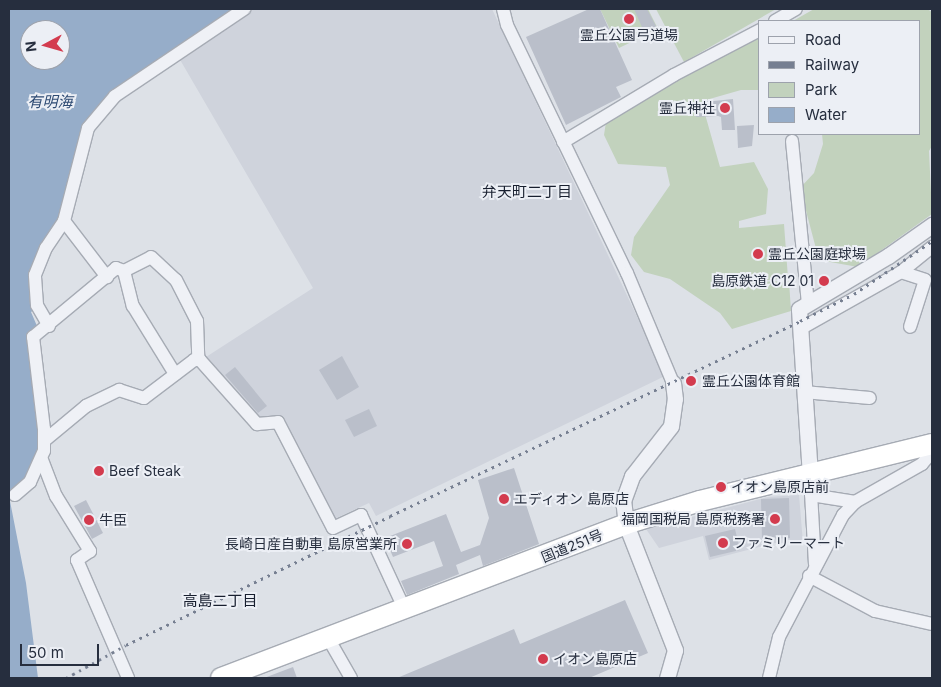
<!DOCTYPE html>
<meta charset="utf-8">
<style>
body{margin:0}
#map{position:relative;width:941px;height:687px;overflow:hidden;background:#dde1e7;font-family:Inter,"Noto Sans JP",sans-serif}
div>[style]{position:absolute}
.built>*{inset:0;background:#cfd3dc}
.green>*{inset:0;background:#c2d2bd}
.water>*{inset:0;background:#96adc9}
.building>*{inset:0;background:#babfca}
.roads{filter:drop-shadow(1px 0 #a6abb4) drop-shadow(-1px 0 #a6abb4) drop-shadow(0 1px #a6abb4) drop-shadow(0 -1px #a6abb4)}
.minor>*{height:12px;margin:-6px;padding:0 6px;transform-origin:6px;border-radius:6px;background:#eff1f6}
.tertiary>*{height:15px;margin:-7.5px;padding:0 7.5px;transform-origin:7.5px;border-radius:7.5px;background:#eff1f6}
.trunk>*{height:20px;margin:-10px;padding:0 10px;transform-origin:10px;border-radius:10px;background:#fff}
.rail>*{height:3px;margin-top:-1.5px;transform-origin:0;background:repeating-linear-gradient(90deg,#767f91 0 2.5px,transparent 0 7.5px)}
.dots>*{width:14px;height:14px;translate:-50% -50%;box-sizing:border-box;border:2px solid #eceff5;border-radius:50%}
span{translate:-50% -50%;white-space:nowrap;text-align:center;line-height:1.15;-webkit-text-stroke:4px #eceff5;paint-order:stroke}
.poi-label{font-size:14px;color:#262e3e}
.right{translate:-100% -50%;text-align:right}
.left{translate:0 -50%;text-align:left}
.street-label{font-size:14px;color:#262e3e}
.water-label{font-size:15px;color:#2e4b73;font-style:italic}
.neighbourhood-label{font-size:15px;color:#181f2f}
.frame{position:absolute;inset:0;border:10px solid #262e3e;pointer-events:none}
.legend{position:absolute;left:758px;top:20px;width:162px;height:115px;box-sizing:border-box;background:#eceff5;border:1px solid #9da2ac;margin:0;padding:6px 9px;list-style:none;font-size:15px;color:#262e3e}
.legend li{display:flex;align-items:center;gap:10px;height:25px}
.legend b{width:25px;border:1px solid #9da2ac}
.north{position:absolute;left:20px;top:20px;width:50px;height:50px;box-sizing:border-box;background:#eceff5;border:1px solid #9da2ac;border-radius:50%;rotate:264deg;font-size:14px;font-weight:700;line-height:20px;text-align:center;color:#262e3e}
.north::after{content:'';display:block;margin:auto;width:18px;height:22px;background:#d33b4e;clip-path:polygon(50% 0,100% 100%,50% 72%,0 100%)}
.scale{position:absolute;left:20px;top:644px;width:79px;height:22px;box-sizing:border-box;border:2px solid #262e3e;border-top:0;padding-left:6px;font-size:15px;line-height:18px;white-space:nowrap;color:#262e3e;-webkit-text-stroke:4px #eceff5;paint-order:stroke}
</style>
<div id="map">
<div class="built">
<div style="clip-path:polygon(253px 9px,492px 9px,665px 376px,376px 516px,369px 503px,334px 519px,283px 416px,265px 418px,256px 415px,206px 357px,313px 288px,179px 58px)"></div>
<div style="clip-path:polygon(799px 495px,803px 543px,775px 543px,709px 560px,703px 536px,659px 548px,646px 529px,768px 497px)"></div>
</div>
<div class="green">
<div style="clip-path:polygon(600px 9px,648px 9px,658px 29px,619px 48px)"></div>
<div style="clip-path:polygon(656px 9px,776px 9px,684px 62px)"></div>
<div style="clip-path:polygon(814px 9px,927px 9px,932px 12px,932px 146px,929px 151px,932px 214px,858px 267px,819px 260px,800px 188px,814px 173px,823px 144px,822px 134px,920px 134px,920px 21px,793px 21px)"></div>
<div style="clip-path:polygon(760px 38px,760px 90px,741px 90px,706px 100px,703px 107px,720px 167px,754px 162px,768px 189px,766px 214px,739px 221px,739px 228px,784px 224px,788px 278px,751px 282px,789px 281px,791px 311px,732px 329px,720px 313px,670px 279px,644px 272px,631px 255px,634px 237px,670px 185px,666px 167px,618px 164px,604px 135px,606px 122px,682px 76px)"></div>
</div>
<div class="water">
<div style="clip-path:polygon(evenodd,9px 9px,236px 9px,102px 101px,60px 221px,29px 277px,34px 310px,31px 312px,37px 326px,39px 448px,30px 476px,9px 496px,26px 583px,38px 678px,9px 678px,9px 9px,30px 30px,60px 30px,60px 60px,30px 60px,30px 30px)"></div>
</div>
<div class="building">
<div style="clip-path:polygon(589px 9px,600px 9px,632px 80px,616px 87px,621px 97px,566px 125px,526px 37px)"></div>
<div style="clip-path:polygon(634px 9px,647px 9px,657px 28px,645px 34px)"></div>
<div style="clip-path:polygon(733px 99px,735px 130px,722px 130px,721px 117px,718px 116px,696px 117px,695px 103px)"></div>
<div style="clip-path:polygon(754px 125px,752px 146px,738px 148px,737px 126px)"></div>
<div style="clip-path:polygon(342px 356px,359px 387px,337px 400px,319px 370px)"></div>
<div style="clip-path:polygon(235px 367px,267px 406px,258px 413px,225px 375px)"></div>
<div style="clip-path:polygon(369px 409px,377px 426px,354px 437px,345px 420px)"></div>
<div style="clip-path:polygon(514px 468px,539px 544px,483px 566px,480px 555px,456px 565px,459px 574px,407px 595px,401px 581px,443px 566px,434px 541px,393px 557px,385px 538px,446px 514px,461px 552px,480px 545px,489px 518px,478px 480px)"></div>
<div style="clip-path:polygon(789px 498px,790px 538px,762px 539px,761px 499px)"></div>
<div style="clip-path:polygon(86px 500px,103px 533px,92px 539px,74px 506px)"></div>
<div style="clip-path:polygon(735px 529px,740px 550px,710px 557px,705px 536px)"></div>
<div style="clip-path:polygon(625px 600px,648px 653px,589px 678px,397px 678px,514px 629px,520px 644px)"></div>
<div style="clip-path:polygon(293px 667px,297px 678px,264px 678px)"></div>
</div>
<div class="roads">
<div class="minor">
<div style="left:503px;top:9px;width:16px;rotate:76deg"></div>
<div style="left:507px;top:25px;width:276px;rotate:64.2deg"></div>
<div style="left:627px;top:273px;width:119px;rotate:67.3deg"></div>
<div style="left:775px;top:21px;width:24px;rotate:-30deg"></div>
<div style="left:792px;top:141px;width:163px;rotate:84.4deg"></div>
<div style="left:563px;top:142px;width:130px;rotate:-31.1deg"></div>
<div style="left:674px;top:75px;width:97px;rotate:-27.6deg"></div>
<div style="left:64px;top:221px;width:71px;rotate:52.5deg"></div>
<div style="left:124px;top:271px;width:30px;rotate:-27deg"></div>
<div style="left:151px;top:257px;width:34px;rotate:43deg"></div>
<div style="left:176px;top:280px;width:46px;rotate:62.9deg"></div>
<div style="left:197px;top:321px;width:38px;rotate:88deg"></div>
<div style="left:901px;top:272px;width:25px;rotate:18deg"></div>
<div style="left:925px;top:280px;width:49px;rotate:107.7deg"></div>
<div style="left:49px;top:326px;width:24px;rotate:-120deg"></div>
<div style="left:37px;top:305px;width:30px;rotate:-94deg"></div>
<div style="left:35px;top:275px;width:29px;rotate:-68deg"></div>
<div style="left:46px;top:248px;width:32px;rotate:-56deg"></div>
<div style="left:64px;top:221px;width:96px;rotate:-75.5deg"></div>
<div style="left:88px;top:128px;width:42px;rotate:-49.8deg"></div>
<div style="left:115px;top:96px;width:156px;rotate:-34deg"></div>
<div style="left:800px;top:329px;width:116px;rotate:-29.4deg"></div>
<div style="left:901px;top:272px;width:40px;rotate:-39deg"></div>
<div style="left:804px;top:392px;width:66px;rotate:5.2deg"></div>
<div style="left:44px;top:441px;width:55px;rotate:-39.8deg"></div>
<div style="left:86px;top:406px;width:37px;rotate:-26deg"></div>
<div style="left:119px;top:390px;width:26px;rotate:18deg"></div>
<div style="left:144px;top:398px;width:63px;rotate:-37.2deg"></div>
<div style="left:194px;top:360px;width:6px"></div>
<div style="left:200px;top:360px;width:86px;rotate:48.3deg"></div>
<div style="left:257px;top:424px;width:21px;rotate:-5deg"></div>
<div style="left:278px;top:422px;width:119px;rotate:62.6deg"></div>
<div style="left:333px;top:528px;width:31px;rotate:-25deg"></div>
<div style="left:361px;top:515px;width:102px;rotate:65.2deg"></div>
<div style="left:42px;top:460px;width:39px;rotate:69deg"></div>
<div style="left:56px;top:496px;width:65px;rotate:58.3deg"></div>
<div style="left:90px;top:551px;width:16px;rotate:145deg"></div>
<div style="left:77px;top:560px;width:129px;rotate:66.6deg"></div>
<div style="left:810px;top:475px;width:89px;rotate:86.8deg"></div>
<div style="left:15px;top:495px;width:20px;rotate:-41deg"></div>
<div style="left:30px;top:482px;width:34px;rotate:-66deg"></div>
<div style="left:44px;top:451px;width:22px;rotate:-90deg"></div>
<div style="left:44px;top:429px;width:93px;rotate:-96.8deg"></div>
<div style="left:33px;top:337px;width:108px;rotate:-39.7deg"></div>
<div style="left:116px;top:268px;width:9px;rotate:21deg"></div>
<div style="left:124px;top:271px;width:36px;rotate:76deg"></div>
<div style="left:133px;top:306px;width:80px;rotate:58.3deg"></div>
<div style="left:811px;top:495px;width:45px;rotate:9deg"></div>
<div style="left:809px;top:576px;width:75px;rotate:27.9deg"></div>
<div style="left:875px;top:611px;width:58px;rotate:12.8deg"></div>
<div style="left:328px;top:638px;width:46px;rotate:60.1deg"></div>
<div style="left:769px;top:678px;width:42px;rotate:-76.3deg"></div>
<div style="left:779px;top:637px;width:138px;rotate:-62.3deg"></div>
<div style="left:843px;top:515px;width:18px;rotate:-47deg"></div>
<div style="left:855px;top:502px;width:77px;rotate:-29.6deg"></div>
<div style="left:922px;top:464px;width:16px;rotate:-50deg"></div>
</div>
<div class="tertiary">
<div style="left:810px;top:475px;width:166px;rotate:-93.8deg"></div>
<div style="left:799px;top:309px;width:104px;rotate:-30.8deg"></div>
<div style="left:888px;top:256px;width:54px;rotate:-35.2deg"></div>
<div style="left:667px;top:678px;width:29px;rotate:-74deg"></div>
<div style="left:675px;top:650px;width:135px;rotate:-111.3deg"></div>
<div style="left:626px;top:524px;width:23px;rotate:-97deg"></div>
<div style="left:623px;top:501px;width:27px;rotate:-70deg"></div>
<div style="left:632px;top:476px;width:63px;rotate:-52deg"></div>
<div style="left:671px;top:426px;width:27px;rotate:-82deg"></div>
<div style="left:675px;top:399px;width:16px;rotate:-97deg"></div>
</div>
<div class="trunk">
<div style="left:221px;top:678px;width:433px;rotate:-20.8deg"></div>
<div style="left:626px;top:524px;width:77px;rotate:-17.3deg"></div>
<div style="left:700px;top:501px;width:239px;rotate:-13.8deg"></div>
</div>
</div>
<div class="rail">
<div style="left:66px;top:678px;width:68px;rotate:-28.8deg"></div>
<div style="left:126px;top:645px;width:294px;rotate:-26deg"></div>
<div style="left:390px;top:516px;width:454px;rotate:-25.4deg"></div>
<div style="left:800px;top:321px;width:60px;rotate:-26.6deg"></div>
<div style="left:854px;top:294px;width:94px;rotate:-34.2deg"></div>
</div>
<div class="dots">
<div style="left:629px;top:19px;background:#d33b4e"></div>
<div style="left:725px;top:108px;background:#d33b4e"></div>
<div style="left:758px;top:254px;background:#d33b4e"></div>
<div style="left:824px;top:281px;background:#d33b4e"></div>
<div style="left:691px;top:381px;background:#d33b4e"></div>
<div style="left:99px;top:471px;background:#d33b4e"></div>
<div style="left:721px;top:487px;background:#d33b4e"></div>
<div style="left:504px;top:499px;background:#d33b4e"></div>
<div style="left:775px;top:519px;background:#d33b4e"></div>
<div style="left:89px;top:520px;background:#d33b4e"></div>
<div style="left:723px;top:543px;background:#d33b4e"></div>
<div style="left:407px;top:544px;background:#d33b4e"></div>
<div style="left:543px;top:659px;background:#d33b4e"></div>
</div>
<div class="poi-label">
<span style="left:629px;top:35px">霊丘公園弓道場</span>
<span class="right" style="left:715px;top:108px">霊丘神社</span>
<span class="left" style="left:768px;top:254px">霊丘公園庭球場</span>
<span class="right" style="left:814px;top:281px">島原鉄道 C12 01</span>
<span class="left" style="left:702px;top:381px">霊丘公園体育館</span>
<span class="left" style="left:109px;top:471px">Beef Steak</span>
<span class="left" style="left:731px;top:487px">イオン島原店前</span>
<span class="left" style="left:514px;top:499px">エディオン 島原店</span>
<span class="right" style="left:765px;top:519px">福岡国税局 島原税務署</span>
<span class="left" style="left:99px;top:520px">牛臣</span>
<span class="left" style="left:733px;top:543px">ファミリーマート</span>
<span class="right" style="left:397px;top:544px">長崎日産自動車 島原営業所</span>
<span class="left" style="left:553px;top:659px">イオン島原店</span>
</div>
<div class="street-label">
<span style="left:572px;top:546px;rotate:-22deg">国道251号</span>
</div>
<div class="water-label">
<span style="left:50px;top:102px">有明海</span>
</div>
<div class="neighbourhood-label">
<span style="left:527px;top:192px">弁天町二丁目</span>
<span style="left:220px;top:601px">高島二丁目</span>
</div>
<div class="frame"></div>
<ul class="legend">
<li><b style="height:6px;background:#eff1f6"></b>Road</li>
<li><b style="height:6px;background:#767f91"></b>Railway</li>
<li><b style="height:14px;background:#c2d2bd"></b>Park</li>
<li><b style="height:14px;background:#96adc9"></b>Water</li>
</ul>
<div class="north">N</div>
<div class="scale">50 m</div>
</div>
